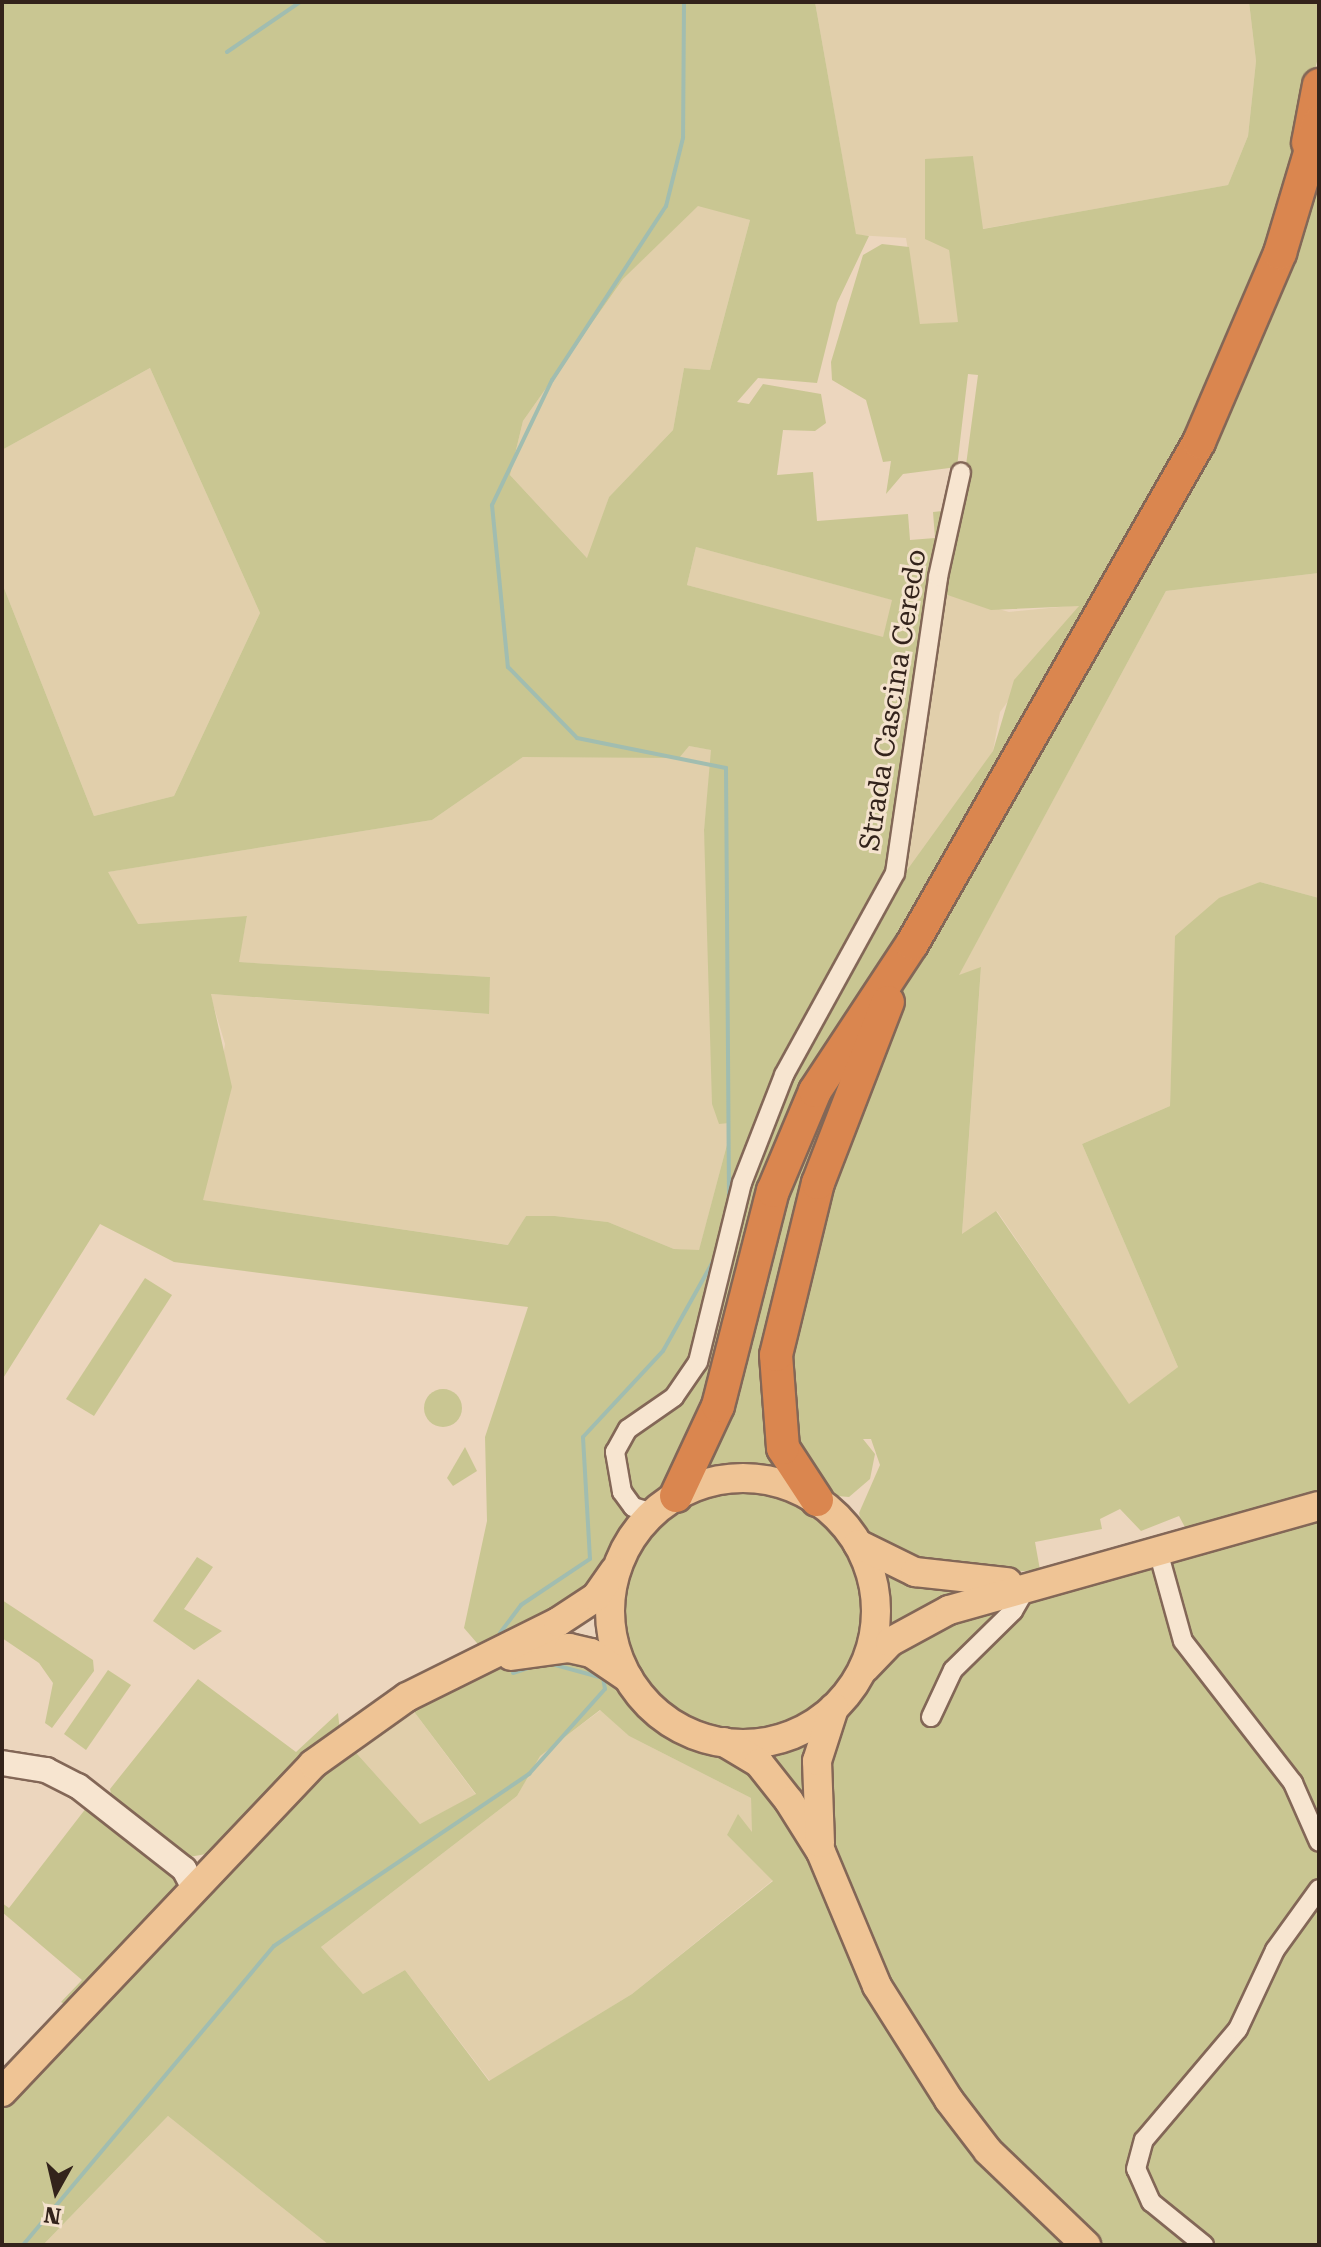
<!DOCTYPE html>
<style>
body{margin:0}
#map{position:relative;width:1321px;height:2247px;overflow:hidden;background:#ecd6be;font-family:"Roboto Serif",serif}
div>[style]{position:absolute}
.farmland>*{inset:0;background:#e1cfab}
.green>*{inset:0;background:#c9c692}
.round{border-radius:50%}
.stream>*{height:4px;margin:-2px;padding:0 2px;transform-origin:2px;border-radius:2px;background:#a1bdb0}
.roads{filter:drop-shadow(2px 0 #836757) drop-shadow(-2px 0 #836757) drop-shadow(0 2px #836757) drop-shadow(0 -2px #836757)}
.street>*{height:18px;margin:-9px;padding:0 9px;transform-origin:9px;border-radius:9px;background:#f7e5d0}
.secondary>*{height:24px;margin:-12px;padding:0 12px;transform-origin:12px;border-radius:12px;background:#f7e5d0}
.primary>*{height:28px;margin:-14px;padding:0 14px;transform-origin:14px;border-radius:14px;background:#efc495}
.primary>.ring{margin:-14px;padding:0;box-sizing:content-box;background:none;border:28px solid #efc495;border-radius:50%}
.highway>*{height:32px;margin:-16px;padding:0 16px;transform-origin:16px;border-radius:16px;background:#da864f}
span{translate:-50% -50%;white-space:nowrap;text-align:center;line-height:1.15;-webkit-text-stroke:6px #f4e2cd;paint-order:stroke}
.street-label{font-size:28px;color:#33231b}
.frame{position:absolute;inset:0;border:4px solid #33231b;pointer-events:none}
.north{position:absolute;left:16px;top:2151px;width:80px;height:80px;-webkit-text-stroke:6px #f4e2cd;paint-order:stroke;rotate:188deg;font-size:22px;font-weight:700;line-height:32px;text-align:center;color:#33231b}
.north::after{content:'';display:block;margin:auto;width:28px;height:36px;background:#33231b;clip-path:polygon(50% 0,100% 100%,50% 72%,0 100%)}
</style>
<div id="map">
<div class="farmland">
<div style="clip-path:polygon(815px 2px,1249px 2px,1256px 61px,1248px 136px,1228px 185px,982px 229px,973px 156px,949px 250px,959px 322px,920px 325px,906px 238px,856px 235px)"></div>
<div style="clip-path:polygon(698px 205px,750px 220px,710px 370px,684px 368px,673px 430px,609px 497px,588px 559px,510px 475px,523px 421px,623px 279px)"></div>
<div style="clip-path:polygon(150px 368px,260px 613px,174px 796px,94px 816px,2px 583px,2px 450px)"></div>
<div style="clip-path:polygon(696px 547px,893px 600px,883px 638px,687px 585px)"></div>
<div style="clip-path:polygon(1319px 573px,1319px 898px,1260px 882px,1176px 936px,1170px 1106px,1082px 1144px,1178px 1367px,1129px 1405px,997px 1211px,962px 1235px,981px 968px,958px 976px,1166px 591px)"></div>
<div style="clip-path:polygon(939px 592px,1009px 612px,1080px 605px,1000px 712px,993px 751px,951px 818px,892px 891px)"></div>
<div style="clip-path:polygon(689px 746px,712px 750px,704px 830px,729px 1137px,699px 1251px,674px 1249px,608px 1222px,555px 1216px,526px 1216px,509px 1245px,202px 1200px,225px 1044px,210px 994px,488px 1014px,490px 977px,238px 962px,247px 917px,137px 924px,107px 872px,432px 820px,523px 757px)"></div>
<div style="clip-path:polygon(409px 1705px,476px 1795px,420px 1824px,350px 1746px)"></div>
<div style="clip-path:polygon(601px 1710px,629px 1736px,751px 1798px,753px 1833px,727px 1835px,773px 1880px,632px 1994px,490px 2081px,405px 1970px,363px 1994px,321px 1947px,517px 1796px,539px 1756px)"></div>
<div style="clip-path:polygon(168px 2116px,329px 2245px,43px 2245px)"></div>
</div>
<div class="green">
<div style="clip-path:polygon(evenodd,2px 2px,815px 2px,856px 234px,869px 236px,837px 303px,817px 383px,758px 378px,737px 402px,749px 404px,763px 384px,821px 394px,826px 423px,815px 431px,783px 430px,777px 475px,813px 472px,817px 521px,908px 514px,910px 540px,935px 538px,933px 512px,952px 510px,890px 870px,806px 1013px,767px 1100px,690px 1357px,678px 1379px,615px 1436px,607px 1469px,631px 1517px,601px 1577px,591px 1592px,483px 1650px,464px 1628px,487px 1521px,485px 1437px,528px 1307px,174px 1262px,100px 1224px,2px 1380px,2px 583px,94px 816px,174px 796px,260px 613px,150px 368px,2px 450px,2px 2px,698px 206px,750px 220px,710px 370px,684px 368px,673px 430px,609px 497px,587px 558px,510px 475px,523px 421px,623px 279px,698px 206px,2px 2px,696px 547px,892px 600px,883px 637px,687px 585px,696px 547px,2px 2px,689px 746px,711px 750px,704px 830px,712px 1104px,719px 1124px,729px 1123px,729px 1137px,699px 1250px,674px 1249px,608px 1222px,555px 1216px,526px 1216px,508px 1245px,203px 1200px,232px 1087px,211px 994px,489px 1014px,490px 977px,239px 962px,247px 916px,138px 924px,108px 872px,432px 820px,523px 757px,679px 758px,689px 746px)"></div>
<div style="clip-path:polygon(1249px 2px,1319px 2px,1319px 54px,1263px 270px,1207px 407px,864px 998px,663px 1491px,643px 1501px,631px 1497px,620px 1468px,628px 1435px,679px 1397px,788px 1074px,892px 891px,993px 751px,1014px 680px,1079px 606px,991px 610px,939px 592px,962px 495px,978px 375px,968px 374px,957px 467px,903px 474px,886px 494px,891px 461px,883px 462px,866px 400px,832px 380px,831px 362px,863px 255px,882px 244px,909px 247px,920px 324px,958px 322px,949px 250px,925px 239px,925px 159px,973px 156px,983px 229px,1228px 185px,1248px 136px,1256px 61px)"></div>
<div style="clip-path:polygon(1319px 175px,1319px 573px,1166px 591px,959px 975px,981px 967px,962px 1234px,996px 1211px,1129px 1404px,1178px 1367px,1082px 1144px,1170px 1106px,1175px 936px,1219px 898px,1260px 882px,1319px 898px,1319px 1496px,1188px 1533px,1179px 1516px,1141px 1531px,1120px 1509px,1100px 1519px,1102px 1529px,1035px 1542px,1040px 1570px,953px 1575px,864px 1534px,859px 1513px,880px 1465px,871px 1439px,863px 1439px,875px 1454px,870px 1479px,849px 1497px,825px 1495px,801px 1472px,784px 1336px,893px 1008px,1211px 451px,1266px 328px)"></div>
<div style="clip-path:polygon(846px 1060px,790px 1267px,788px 1473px,747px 1470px,694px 1479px,766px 1224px)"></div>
<div style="clip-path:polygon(145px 1278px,172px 1295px,94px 1416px,66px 1399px)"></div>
<div class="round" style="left:424px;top:1389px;width:38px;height:38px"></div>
<div style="clip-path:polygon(465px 1447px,477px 1471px,453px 1486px,447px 1478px)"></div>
<div class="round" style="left:623px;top:1489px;width:242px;height:242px"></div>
<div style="clip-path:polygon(1319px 1516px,1319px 2245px,1101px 2245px,1044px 2197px,956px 2090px,887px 1976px,832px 1858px,823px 1811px,837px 1720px,895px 1644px,1037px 1591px)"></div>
<div style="clip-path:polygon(197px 1557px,213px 1567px,184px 1609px,222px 1631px,194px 1650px,153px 1621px)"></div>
<div style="clip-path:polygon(885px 1570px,966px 1589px,966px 1594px,891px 1628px)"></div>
<div style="clip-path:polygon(2px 1600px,93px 1660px,94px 1671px,52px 1728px,45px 1723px,53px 1683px,39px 1663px,2px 1638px)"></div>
<div style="clip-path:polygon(evenodd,565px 1655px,622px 1685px,664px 1729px,743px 1763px,800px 1832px,845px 1949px,878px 2010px,1073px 2245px,329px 2245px,168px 2116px,43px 2245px,2px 2245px,2px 2101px,39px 2060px,350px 1746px,420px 1824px,476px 1794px,409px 1705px,512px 1661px,565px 1655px,600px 1710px,629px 1736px,751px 1798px,752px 1832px,738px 1814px,727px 1835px,773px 1881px,632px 1994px,489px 2081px,405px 1970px,363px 1994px,321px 1947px,517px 1796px,540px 1756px,600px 1710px)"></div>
<div style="clip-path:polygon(108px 1670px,131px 1685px,86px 1750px,64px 1734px)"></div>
<div style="clip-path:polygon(198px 1679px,296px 1752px,338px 1713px,340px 1732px,212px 1853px,189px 1857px,112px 1798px,110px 1789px)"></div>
<div style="clip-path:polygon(814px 1733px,809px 1809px,756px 1751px)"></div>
<div style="clip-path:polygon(90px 1803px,177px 1867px,183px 1885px,68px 2006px,61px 2002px,82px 1980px,2px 1912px,2px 1903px,9px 1908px)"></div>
</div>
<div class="stream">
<div style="left:684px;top:2px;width:136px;rotate:90.4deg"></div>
<div style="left:683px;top:138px;width:70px;rotate:104deg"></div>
<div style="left:666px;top:206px;width:208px;rotate:123.2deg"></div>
<div style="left:552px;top:380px;width:139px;rotate:115.6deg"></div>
<div style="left:492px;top:505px;width:163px;rotate:84.4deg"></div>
<div style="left:508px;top:667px;width:99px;rotate:45.8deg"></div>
<div style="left:577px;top:738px;width:152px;rotate:11.4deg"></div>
<div style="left:726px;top:768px;width:432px;rotate:89.6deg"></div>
<div style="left:227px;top:52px;width:88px;rotate:-34.4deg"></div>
<div style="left:500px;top:1633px;width:35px;rotate:-53deg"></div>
<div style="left:521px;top:1605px;width:83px;rotate:-33.7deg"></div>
<div style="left:590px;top:1559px;width:122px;rotate:-93.3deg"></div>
<div style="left:583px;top:1437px;width:117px;rotate:-47.1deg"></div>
<div style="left:663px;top:1351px;width:107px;rotate:-60.8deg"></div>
<div style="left:513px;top:1673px;width:19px;rotate:-18deg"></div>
<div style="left:23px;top:2245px;width:390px;rotate:-50deg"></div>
<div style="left:274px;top:1946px;width:308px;rotate:-34deg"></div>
<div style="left:529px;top:1774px;width:114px;rotate:-48.2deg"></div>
<div style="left:605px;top:1689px;width:11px;rotate:-100deg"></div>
<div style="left:603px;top:1678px;width:54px;rotate:-164.9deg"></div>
</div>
<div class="roads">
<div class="street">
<div style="left:653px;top:1513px;width:21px;rotate:-163deg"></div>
<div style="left:633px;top:1507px;width:19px;rotate:-126deg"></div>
<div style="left:622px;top:1492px;width:41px;rotate:-99.9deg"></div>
<div style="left:615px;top:1452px;width:26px;rotate:-61deg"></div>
<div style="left:628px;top:1429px;width:56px;rotate:-34.8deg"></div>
<div style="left:674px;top:1397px;width:42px;rotate:-55.6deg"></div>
<div style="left:698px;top:1362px;width:184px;rotate:-76.2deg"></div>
<div style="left:742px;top:1183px;width:116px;rotate:-68.7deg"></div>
<div style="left:784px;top:1075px;width:230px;rotate:-61.2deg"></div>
<div style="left:895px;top:873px;width:299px;rotate:-81.7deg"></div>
<div style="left:938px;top:577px;width:107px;rotate:-77.6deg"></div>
<div style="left:1158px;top:1551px;width:93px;rotate:74.5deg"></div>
<div style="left:1183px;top:1641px;width:180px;rotate:52.2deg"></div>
<div style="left:1293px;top:1783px;width:64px;rotate:66.2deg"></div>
<div style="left:931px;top:1717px;width:52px;rotate:-64.9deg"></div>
<div style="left:953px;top:1670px;width:84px;rotate:-44.5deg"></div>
<div style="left:1013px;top:1611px;width:28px;rotate:-60deg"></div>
<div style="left:1204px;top:2245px;width:68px;rotate:-140.9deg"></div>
<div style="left:1151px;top:2202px;width:36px;rotate:-114deg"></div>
<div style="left:1136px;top:2169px;width:30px;rotate:-75deg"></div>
<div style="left:1144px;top:2140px;width:145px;rotate:-49.7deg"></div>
<div style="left:1238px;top:2029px;width:87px;rotate:-64.9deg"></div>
<div style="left:1275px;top:1950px;width:75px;rotate:-54.2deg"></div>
</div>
<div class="secondary">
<div style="left:2px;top:1763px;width:45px;rotate:9deg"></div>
<div style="left:46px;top:1770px;width:36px;rotate:27deg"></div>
<div style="left:78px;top:1786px;width:135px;rotate:38.1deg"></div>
<div style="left:184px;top:1869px;width:17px;rotate:62deg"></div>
</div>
<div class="primary">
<div class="ring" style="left:610px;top:1478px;width:238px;height:238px"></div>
<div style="left:858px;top:1544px;width:64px;rotate:26.2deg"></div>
<div style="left:915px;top:1572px;width:93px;rotate:6.2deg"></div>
<div style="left:511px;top:1656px;width:59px;rotate:-7.9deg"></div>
<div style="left:569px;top:1648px;width:23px;rotate:13deg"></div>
<div style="left:591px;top:1653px;width:45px;rotate:34deg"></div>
<div style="left:865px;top:1668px;width:36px;rotate:-46deg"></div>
<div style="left:890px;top:1642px;width:67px;rotate:-28.5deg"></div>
<div style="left:949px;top:1610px;width:384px;rotate:-15.7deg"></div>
<div style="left:724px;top:1742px;width:41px;rotate:31deg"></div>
<div style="left:759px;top:1763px;width:48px;rotate:51.7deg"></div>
<div style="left:789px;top:1801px;width:60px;rotate:57.9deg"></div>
<div style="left:821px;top:1852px;width:145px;rotate:67.3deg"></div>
<div style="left:877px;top:1986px;width:135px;rotate:57.7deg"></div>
<div style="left:949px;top:2100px;width:64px;rotate:52.6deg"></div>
<div style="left:988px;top:2151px;width:136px;rotate:43.8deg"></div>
<div style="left:820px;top:1843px;width:82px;rotate:-92.1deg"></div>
<div style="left:817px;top:1761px;width:56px;rotate:-72.2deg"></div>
<div style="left:2px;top:2092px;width:452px;rotate:-46.5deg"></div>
<div style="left:313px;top:1764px;width:115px;rotate:-35.5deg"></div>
<div style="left:407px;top:1697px;width:169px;rotate:-26.4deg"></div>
<div style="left:558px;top:1622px;width:45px;rotate:-33.3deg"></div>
<div style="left:596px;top:1597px;width:32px;rotate:-55deg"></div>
</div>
<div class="highway">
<div style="left:1308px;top:143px;width:59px;rotate:-79.3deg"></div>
<div style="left:676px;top:1496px;width:99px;rotate:-65deg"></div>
<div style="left:718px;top:1406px;width:222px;rotate:-75.7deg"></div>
<div style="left:773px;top:1191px;width:108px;rotate:-67.2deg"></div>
<div style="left:815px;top:1091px;width:176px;rotate:-56.6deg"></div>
<div style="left:912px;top:944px;width:578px;rotate:-60.24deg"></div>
<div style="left:1199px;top:442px;width:206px;rotate:-66.8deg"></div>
<div style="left:1280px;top:253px;width:136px;rotate:-73.3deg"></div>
<div style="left:817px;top:1500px;width:62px;rotate:-123.2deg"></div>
<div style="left:783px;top:1448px;width:93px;rotate:-94.3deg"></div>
<div style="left:776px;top:1355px;width:177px;rotate:-76.3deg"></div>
<div style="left:818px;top:1183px;width:194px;rotate:-68.9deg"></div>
</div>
</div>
<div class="street-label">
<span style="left:893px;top:700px;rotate:-81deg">Strada Cascina Ceredo</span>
</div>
<div class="frame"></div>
<div class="north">N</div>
</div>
